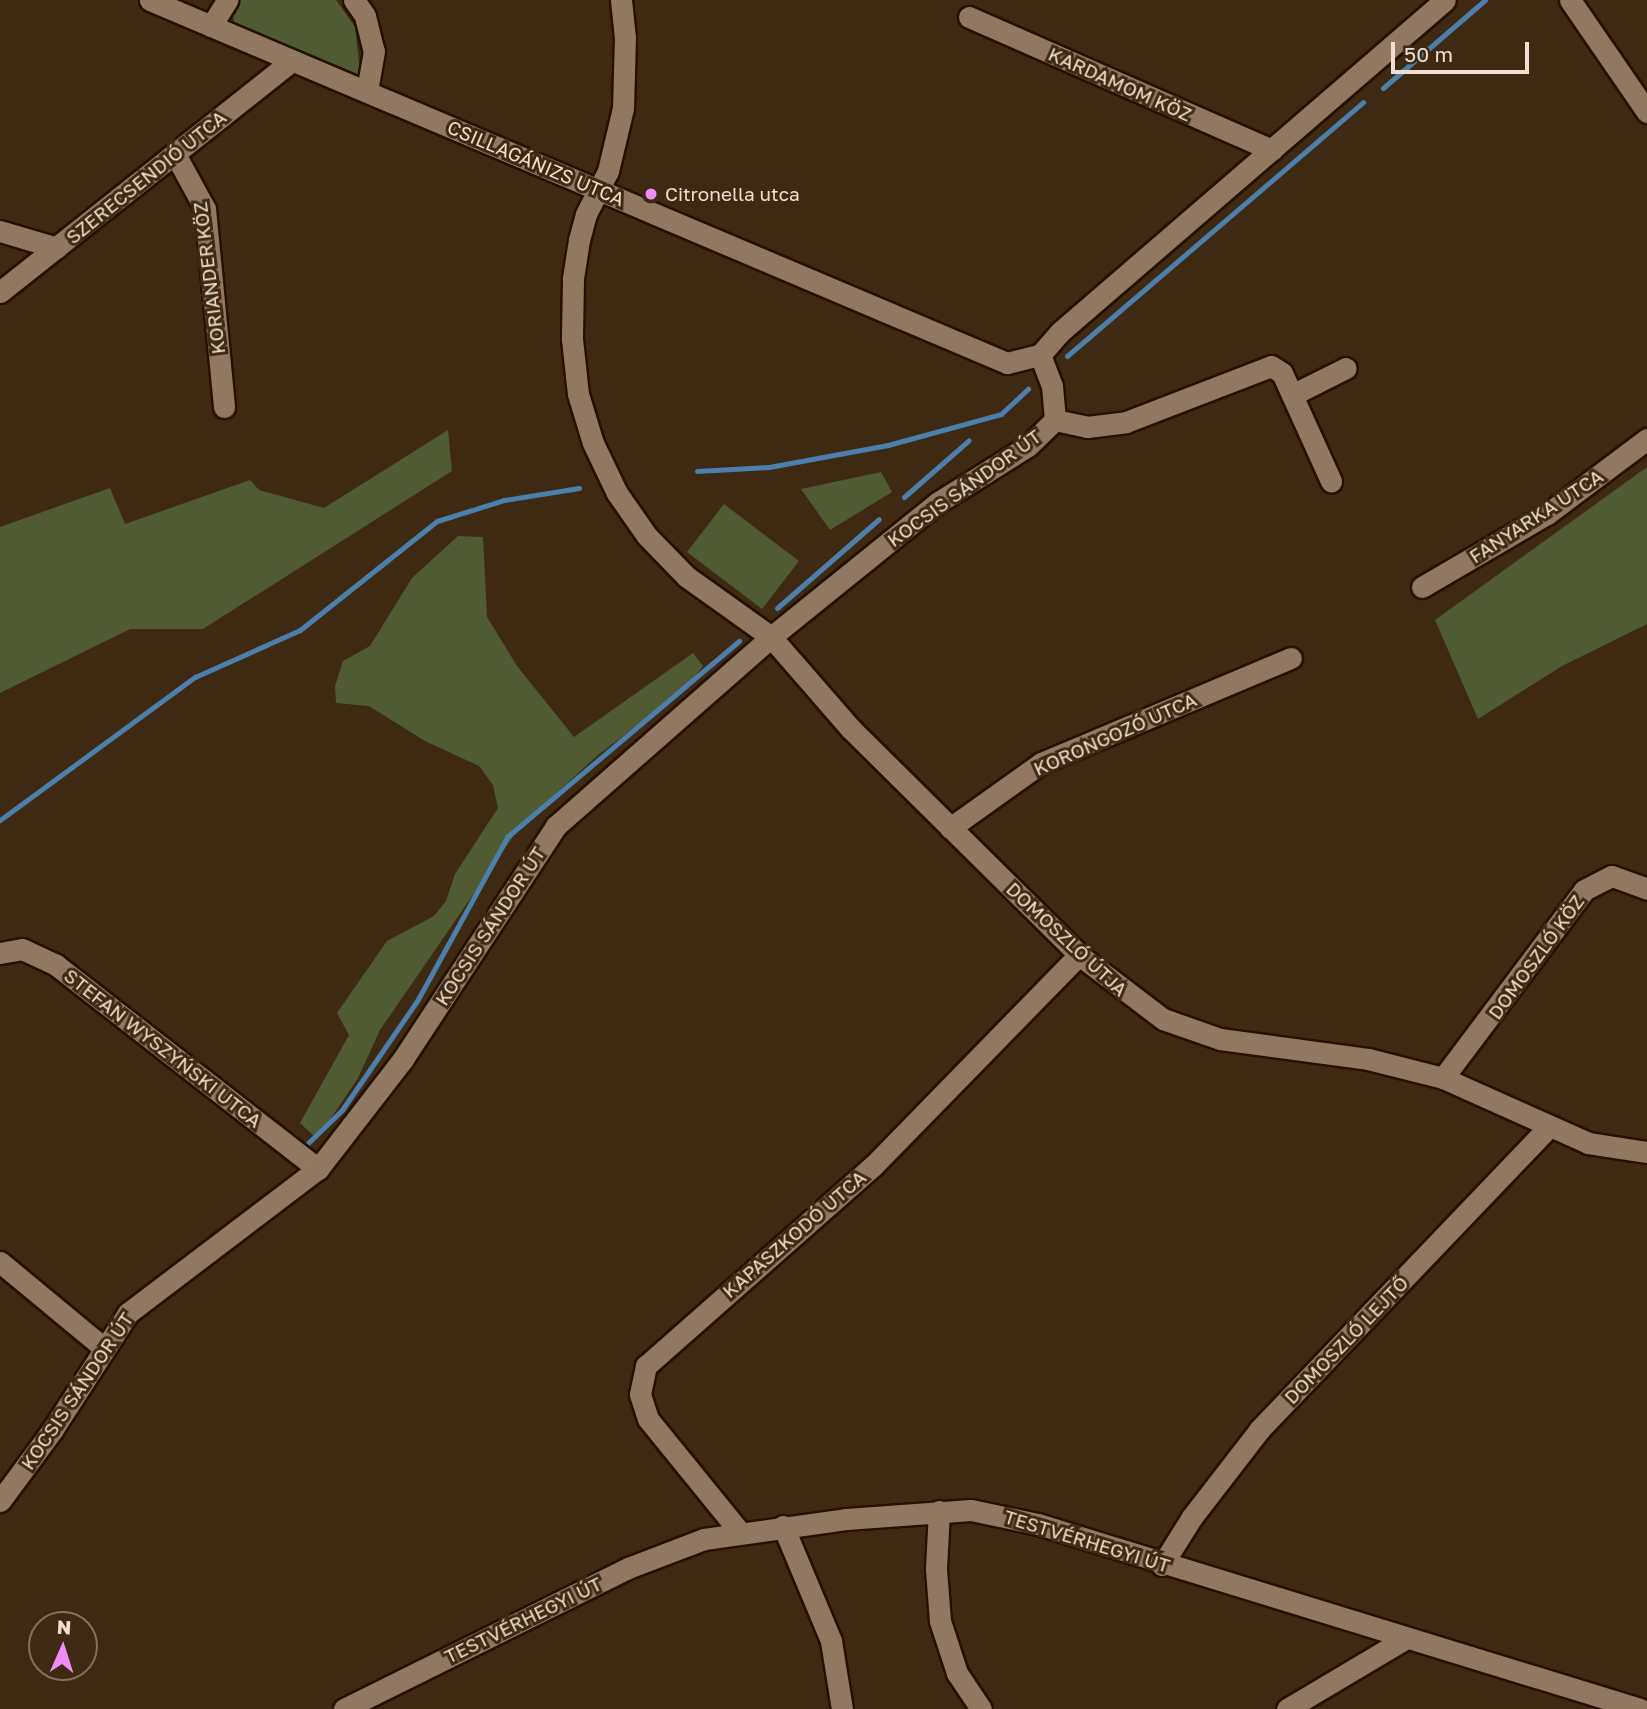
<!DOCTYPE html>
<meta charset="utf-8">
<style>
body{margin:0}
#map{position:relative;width:1647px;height:1709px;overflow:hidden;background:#3e2913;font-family:"Golos Text",sans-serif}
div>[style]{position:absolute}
.green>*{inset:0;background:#505b32}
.stream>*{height:5px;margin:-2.5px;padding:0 2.5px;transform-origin:2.5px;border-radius:2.5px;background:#4c7fab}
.roads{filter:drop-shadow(2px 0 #241100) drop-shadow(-2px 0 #241100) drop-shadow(0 2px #241100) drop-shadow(0 -2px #241100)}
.minor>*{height:21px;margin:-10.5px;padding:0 10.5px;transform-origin:10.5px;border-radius:10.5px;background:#917961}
.dots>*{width:19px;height:19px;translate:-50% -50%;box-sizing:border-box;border:4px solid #3e2913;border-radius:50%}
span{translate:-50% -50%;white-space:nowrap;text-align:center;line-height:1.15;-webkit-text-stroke:6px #3e2913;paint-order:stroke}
.street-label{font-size:19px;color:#eddfd2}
.poi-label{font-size:19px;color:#eddfd2}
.left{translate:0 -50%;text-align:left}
.north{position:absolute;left:28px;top:1611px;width:70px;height:70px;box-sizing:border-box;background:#3e2913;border:2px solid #84725f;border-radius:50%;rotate:3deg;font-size:19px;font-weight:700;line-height:28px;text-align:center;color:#eddfd2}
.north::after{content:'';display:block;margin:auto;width:24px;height:32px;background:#f18bf5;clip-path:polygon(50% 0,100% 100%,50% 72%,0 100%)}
.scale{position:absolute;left:1391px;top:42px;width:138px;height:32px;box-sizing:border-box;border:4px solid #eddfd2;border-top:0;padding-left:9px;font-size:21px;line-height:24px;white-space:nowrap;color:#eddfd2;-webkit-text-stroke:5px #3e2913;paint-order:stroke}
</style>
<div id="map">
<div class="green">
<div style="clip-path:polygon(237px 0,336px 0,355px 27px,360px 71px,356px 77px,235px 25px,232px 12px)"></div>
<div style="clip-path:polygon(448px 430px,452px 471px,203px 629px,130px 629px,0 693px,0 527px,110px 488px,125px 524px,250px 480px,259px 490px,324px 508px)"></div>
<div style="clip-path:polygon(1647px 467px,1647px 624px,1562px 666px,1478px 719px,1435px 620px)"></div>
<div style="clip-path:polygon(881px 472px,892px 492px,830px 530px,801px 489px)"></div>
<div style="clip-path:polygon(724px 504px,799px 561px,762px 609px,687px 552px)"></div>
<div style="clip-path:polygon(458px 536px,483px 537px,487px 617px,517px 666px,574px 737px,693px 653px,703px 666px,686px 688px,598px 755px,521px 825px,380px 1030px,358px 1078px,317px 1139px,300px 1123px,349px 1035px,337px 1013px,387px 941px,434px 916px,446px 901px,455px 874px,498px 808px,493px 785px,479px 766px,425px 741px,369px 706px,336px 703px,335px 686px,343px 661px,370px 646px,412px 578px)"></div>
</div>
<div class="stream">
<div style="left:1383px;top:88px;width:135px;rotate:-40.8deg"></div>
<div style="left:1067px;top:356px;width:390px;rotate:-40.6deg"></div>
<div style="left:697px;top:471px;width:72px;rotate:-3.2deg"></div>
<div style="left:769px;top:467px;width:121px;rotate:-10.5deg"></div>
<div style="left:888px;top:445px;width:117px;rotate:-15.3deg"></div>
<div style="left:1001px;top:414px;width:37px;rotate:-43deg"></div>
<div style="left:904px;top:497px;width:86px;rotate:-41.2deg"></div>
<div style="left:777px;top:608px;width:135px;rotate:-41.1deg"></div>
<div style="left:0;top:820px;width:242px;rotate:-36.3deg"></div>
<div style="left:195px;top:677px;width:115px;rotate:-24.1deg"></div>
<div style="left:300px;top:630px;width:175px;rotate:-38.5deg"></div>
<div style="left:437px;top:521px;width:70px;rotate:-17.4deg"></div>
<div style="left:504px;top:500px;width:76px;rotate:-9.1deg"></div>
<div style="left:305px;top:1146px;width:52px;rotate:-44.2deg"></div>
<div style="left:342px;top:1110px;width:132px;rotate:-55.5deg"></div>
<div style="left:417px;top:1001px;width:187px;rotate:-61.2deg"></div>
<div style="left:507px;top:837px;width:304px;rotate:-40.2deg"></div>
</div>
<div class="roads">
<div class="minor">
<div style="left:150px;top:0;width:931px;rotate:22.96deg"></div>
<div style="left:1007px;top:363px;width:34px;rotate:-14deg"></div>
<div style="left:1040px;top:355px;width:30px;rotate:-49deg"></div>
<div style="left:1060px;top:332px;width:508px;rotate:-40.77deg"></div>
<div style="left:354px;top:0;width:19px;rotate:55deg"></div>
<div style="left:365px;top:16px;width:36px;rotate:76deg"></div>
<div style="left:374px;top:51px;width:41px;rotate:99.9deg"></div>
<div style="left:621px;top:0;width:37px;rotate:84deg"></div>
<div style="left:625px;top:37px;width:71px;rotate:91.6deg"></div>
<div style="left:623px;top:108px;width:65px;rotate:103.4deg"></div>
<div style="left:608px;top:171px;width:48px;rotate:117.1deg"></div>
<div style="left:586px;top:214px;width:27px;rotate:105deg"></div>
<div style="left:579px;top:240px;width:39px;rotate:99deg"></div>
<div style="left:573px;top:279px;width:60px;rotate:91deg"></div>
<div style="left:572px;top:339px;width:55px;rotate:83.8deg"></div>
<div style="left:578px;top:394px;width:51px;rotate:73deg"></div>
<div style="left:593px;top:443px;width:55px;rotate:64.4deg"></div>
<div style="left:617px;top:493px;width:52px;rotate:55.1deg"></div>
<div style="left:647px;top:536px;width:57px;rotate:45.7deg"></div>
<div style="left:687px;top:577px;width:103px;rotate:35.5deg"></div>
<div style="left:771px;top:637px;width:121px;rotate:49deg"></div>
<div style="left:850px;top:728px;width:322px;rotate:44.7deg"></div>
<div style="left:1079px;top:955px;width:106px;rotate:37.3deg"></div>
<div style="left:1163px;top:1019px;width:60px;rotate:19.3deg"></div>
<div style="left:1220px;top:1039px;width:149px;rotate:7.7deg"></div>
<div style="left:1368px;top:1059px;width:77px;rotate:14.2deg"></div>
<div style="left:1443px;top:1078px;width:159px;rotate:24.1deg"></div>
<div style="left:1588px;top:1143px;width:60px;rotate:8.7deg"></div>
<div style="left:1570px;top:0;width:136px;rotate:55.5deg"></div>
<div style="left:969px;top:17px;width:331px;rotate:23.7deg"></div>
<div style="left:211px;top:26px;width:31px;rotate:-58deg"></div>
<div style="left:175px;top:154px;width:63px;rotate:61.4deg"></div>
<div style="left:205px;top:209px;width:199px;rotate:84.5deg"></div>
<div style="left:0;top:231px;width:59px;rotate:16.6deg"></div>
<div style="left:0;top:292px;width:372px;rotate:-38.4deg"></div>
<div style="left:1292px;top:395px;width:60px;rotate:-26.6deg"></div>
<div style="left:1055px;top:420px;width:33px;rotate:12deg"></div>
<div style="left:1087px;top:427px;width:39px;rotate:-7deg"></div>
<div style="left:1126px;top:422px;width:155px;rotate:-21.1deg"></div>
<div style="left:1271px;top:366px;width:13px;rotate:32deg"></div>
<div style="left:1282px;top:373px;width:119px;rotate:65.6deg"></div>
<div style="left:1422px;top:587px;width:145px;rotate:-30.3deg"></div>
<div style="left:1547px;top:514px;width:125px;rotate:-36.9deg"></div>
<div style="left:950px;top:828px;width:112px;rotate:-35.5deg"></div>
<div style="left:1041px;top:763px;width:271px;rotate:-22.8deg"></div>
<div style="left:0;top:953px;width:22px;rotate:-10deg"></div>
<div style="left:22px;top:949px;width:38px;rotate:25deg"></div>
<div style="left:56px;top:965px;width:332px;rotate:37.9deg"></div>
<div style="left:1443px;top:1078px;width:235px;rotate:-53.1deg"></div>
<div style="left:1584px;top:890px;width:31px;rotate:-27deg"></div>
<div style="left:1612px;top:876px;width:37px;rotate:20deg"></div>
<div style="left:0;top:1262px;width:135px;rotate:39.6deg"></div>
<div style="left:0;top:1501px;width:89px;rotate:-53.6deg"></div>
<div style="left:53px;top:1429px;width:138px;rotate:-57.1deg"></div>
<div style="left:128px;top:1313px;width:238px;rotate:-37.2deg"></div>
<div style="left:318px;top:1169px;width:139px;rotate:-52.3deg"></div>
<div style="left:403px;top:1059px;width:279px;rotate:-56.7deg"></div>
<div style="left:556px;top:826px;width:286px;rotate:-41.3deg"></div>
<div style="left:771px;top:637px;width:213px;rotate:-38.9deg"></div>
<div style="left:937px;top:503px;width:107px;rotate:-32.1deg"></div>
<div style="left:1028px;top:446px;width:37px;rotate:-44deg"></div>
<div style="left:1055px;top:420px;width:34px;rotate:-95deg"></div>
<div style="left:1052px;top:386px;width:33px;rotate:-111deg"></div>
<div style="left:939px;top:1511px;width:58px;rotate:93deg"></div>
<div style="left:936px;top:1569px;width:52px;rotate:85.6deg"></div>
<div style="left:940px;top:1621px;width:55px;rotate:71.9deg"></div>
<div style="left:957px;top:1673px;width:43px;rotate:56.3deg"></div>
<div style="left:783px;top:1526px;width:125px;rotate:67.3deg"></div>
<div style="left:831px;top:1641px;width:69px;rotate:80.8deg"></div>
<div style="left:739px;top:1531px;width:144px;rotate:-129.1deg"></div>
<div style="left:648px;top:1419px;width:26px;rotate:-108deg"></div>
<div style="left:640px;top:1394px;width:29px;rotate:-78deg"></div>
<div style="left:646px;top:1366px;width:303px;rotate:-41.4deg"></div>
<div style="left:873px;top:1166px;width:295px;rotate:-45.7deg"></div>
<div style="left:1162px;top:1565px;width:57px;rotate:-58deg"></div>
<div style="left:1192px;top:1517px;width:111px;rotate:-52.3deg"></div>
<div style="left:1260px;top:1429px;width:417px;rotate:-46.3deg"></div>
<div style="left:344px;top:1709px;width:317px;rotate:-26.4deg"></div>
<div style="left:628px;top:1568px;width:81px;rotate:-20.9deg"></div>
<div style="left:704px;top:1539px;width:143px;rotate:-8deg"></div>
<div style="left:846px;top:1519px;width:125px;rotate:-4.1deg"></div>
<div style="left:971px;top:1510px;width:68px;rotate:11.8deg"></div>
<div style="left:1038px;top:1524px;width:630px;rotate:17.08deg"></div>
<div style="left:1287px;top:1709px;width:137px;rotate:-30.7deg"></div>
</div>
</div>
<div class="dots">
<div style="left:651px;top:194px;background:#f18bf5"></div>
</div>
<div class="street-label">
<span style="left:1120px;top:84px;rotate:24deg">KARDAMOM KÖZ</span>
<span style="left:536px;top:163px;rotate:23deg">CSILLAGÁNIZS UTCA</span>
<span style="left:146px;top:177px;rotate:-39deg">SZERECSENDIÓ UTCA</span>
<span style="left:209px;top:278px;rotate:-97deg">KORIANDER KÖZ</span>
<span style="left:964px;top:488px;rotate:-36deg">KOCSIS SÁNDOR ÚT</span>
<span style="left:1536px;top:516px;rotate:-33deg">FANYARKA UTCA</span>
<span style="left:1115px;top:734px;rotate:-24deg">KORONGOZÓ UTCA</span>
<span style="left:490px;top:926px;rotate:-57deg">KOCSIS SÁNDOR ÚT</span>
<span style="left:1067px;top:939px;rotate:43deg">DOMOSZLÓ ÚTJA</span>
<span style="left:1536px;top:957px;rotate:-54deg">DOMOSZLÓ KÖZ</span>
<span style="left:163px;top:1048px;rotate:38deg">STEFAN WYSZYŃSKI UTCA</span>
<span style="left:794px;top:1234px;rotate:-41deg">KAPASZKODÓ UTCA</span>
<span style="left:1346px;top:1340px;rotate:-46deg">DOMOSZLÓ LEJTŐ</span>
<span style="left:77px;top:1391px;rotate:-56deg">KOCSIS SÁNDOR ÚT</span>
<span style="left:1087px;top:1541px;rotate:17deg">TESTVÉRHEGYI ÚT</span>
<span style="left:523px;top:1620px;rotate:-26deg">TESTVÉRHEGYI ÚT</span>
</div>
<div class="poi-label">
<span class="left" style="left:665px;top:194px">Citronella utca</span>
</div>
<div class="north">N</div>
<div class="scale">50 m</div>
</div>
